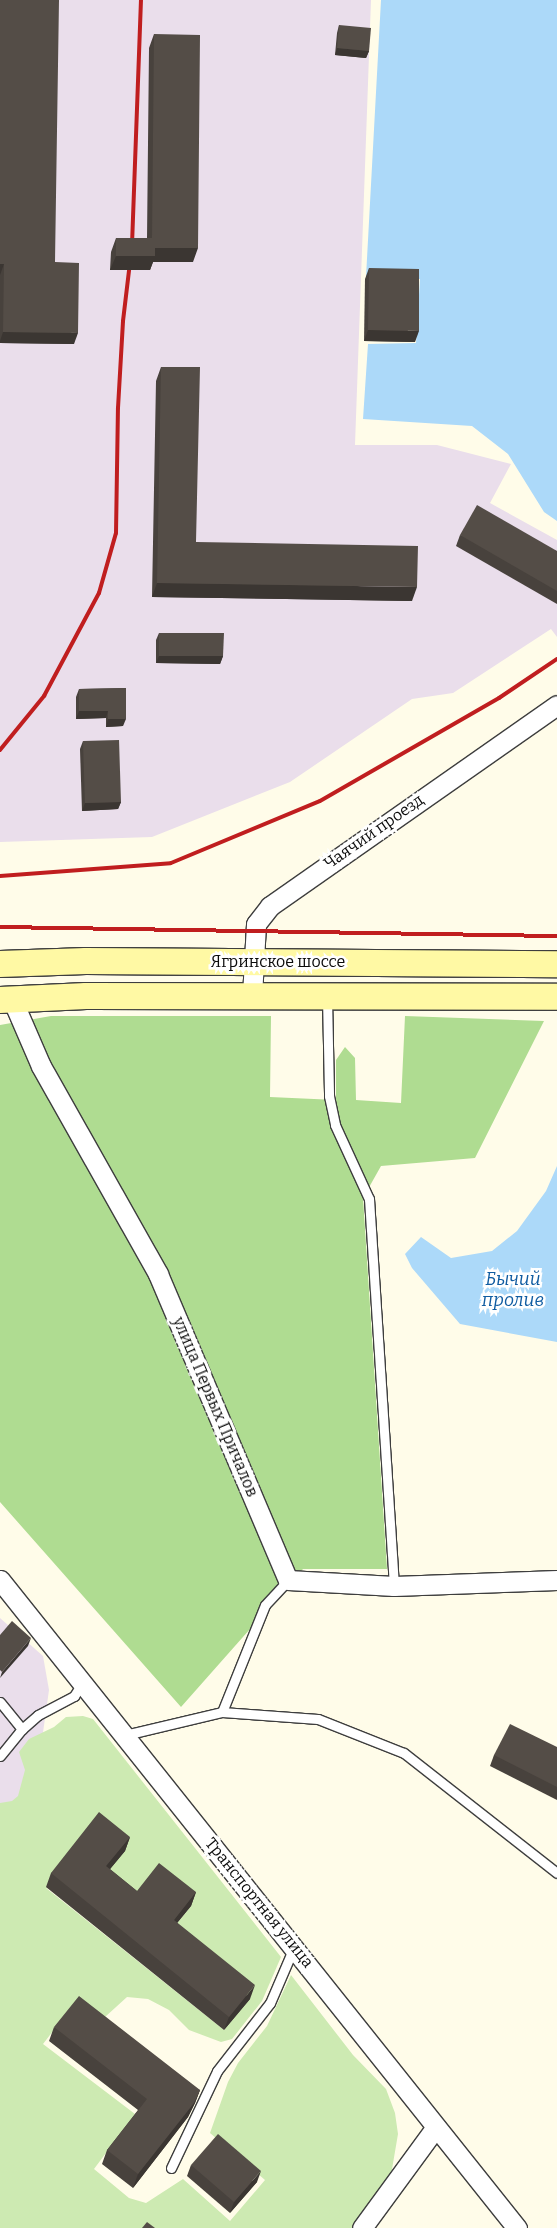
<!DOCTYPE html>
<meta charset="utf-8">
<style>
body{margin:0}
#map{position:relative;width:557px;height:2228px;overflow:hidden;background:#fffce9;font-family:Bitter,serif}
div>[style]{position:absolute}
.industrial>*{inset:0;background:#eadeeb}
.green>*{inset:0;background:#cdeab2}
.forest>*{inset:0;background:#afdc91}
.water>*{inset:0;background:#acd9f9}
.roads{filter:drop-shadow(1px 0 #3e3e3e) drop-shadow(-1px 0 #3e3e3e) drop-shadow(0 1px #3e3e3e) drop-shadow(0 -1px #3e3e3e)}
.service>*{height:9px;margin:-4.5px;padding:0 4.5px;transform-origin:4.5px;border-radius:4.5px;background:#fff}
.minor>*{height:19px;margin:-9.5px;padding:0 9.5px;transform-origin:9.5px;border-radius:9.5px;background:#fff}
.secondary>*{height:26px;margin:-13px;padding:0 13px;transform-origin:13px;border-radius:13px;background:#fff9a4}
.rail>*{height:4px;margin:-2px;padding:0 2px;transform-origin:2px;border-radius:2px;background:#c01e1f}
.wall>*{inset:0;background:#48423d}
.shaded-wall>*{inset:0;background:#3b3632}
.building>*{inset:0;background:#544d47}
span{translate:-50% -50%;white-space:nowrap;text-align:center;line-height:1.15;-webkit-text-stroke:5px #fff;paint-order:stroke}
.street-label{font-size:16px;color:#0b0b0b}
.water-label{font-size:18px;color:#105ca1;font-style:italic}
</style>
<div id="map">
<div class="industrial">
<div style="clip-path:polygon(0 0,371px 0,355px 445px,437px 445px,511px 464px,490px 503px,557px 540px,557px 637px,551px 629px,453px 693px,412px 699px,290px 782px,152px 837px,0 842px)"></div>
<div style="clip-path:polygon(0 1618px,43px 1656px,49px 1690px,4px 2009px,0 2014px)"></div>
</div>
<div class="green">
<div style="clip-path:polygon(evenodd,83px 1716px,93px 1719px,281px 1957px,262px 2001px,232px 2039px,221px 2042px,189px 2030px,169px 2010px,148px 1999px,127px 1997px,105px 2017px,74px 2004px,43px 2044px,135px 2114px,94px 2169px,129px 2198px,146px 2203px,183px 2179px,230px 2221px,265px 2180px,210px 2133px,228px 2082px,238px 2063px,267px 2026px,291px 1975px,353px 2055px,386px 2089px,395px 2113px,398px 2134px,390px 2181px,355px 2228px,0 2228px,0 1803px,12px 1801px,18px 1796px,25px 1770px,19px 1752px,29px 1739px,54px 1727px,66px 1717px,83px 1716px,46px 1888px,132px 1905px,191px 1906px,168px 1934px,249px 1999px,224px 2030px,46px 1888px)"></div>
</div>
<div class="forest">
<div style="clip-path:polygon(51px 1016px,271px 1016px,270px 1097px,336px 1100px,336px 1060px,345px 1047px,355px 1058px,356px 1100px,401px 1103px,405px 1016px,544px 1021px,475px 1158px,381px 1166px,363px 1198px,387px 1569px,303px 1569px,181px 1707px,0 1502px,0 1025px)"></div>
</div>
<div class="water">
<div style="clip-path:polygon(381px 0,557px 0,557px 521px,544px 512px,508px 454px,472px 426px,363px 419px,368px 344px,416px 343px,420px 279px,366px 277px)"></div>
<div style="clip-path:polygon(557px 1166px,557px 1342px,460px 1324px,412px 1268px,405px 1254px,421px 1237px,451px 1258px,492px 1251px,517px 1231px,546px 1191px)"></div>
</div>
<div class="roads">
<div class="service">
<div style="left:327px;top:997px;width:99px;rotate:88.8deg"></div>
<div style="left:329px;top:1096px;width:30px;rotate:78deg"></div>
<div style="left:335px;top:1125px;width:81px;rotate:65.3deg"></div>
<div style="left:369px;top:1199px;width:388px;rotate:86.3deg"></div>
<div style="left:0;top:1702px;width:35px;rotate:51deg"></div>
<div style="left:222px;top:1712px;width:96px;rotate:4.2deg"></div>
<div style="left:318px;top:1719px;width:92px;rotate:21.6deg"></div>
<div style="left:404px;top:1753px;width:194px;rotate:38.1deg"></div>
<div style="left:125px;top:1735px;width:100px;rotate:-13.3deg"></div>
<div style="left:222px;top:1712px;width:115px;rotate:-68.1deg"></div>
<div style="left:265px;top:1605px;width:34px;rotate:-47deg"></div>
<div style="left:0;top:1756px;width:35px;rotate:-51deg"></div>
<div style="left:22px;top:1729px;width:21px;rotate:-41deg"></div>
<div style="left:38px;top:1715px;width:41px;rotate:-27.8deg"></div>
<div style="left:74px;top:1696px;width:17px;rotate:-57deg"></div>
<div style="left:171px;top:2168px;width:107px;rotate:-64.6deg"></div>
<div style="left:217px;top:2071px;width:86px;rotate:-52.1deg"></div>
<div style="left:270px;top:2003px;width:61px;rotate:-66.8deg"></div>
</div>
<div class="minor">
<div style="left:252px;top:996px;width:72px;rotate:-86.8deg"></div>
<div style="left:256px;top:924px;width:23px;rotate:-52deg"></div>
<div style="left:270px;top:906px;width:350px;rotate:-35deg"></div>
<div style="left:12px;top:999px;width:73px;rotate:66.6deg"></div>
<div style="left:41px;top:1066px;width:239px;rotate:60.6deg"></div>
<div style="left:158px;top:1274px;width:332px;rotate:67deg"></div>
<div style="left:288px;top:1580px;width:106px;rotate:3.2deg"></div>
<div style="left:394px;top:1586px;width:163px;rotate:-2.1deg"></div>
<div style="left:0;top:1580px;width:829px;rotate:51.42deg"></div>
<div style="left:362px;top:2228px;width:125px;rotate:-53.8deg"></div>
</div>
<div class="secondary">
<div style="left:0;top:964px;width:86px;rotate:-2deg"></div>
<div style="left:86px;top:961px;width:471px;rotate:0.4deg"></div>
<div style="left:0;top:1000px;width:86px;rotate:-2.7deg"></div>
<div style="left:86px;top:996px;width:471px;rotate:0.1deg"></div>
</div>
</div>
<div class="rail">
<div style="left:0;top:750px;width:70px;rotate:-50.8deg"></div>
<div style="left:44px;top:696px;width:117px;rotate:-61.9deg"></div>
<div style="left:99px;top:593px;width:62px;rotate:-74.2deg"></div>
<div style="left:116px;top:533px;width:125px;rotate:-89.1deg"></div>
<div style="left:118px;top:408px;width:87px;rotate:-86.7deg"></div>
<div style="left:123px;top:321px;width:77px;rotate:-83.2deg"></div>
<div style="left:132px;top:245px;width:245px;rotate:-87.9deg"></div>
<div style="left:0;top:876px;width:171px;rotate:-4.3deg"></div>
<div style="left:171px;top:863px;width:161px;rotate:-22.6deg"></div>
<div style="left:320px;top:801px;width:207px;rotate:-29.9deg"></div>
<div style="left:499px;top:698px;width:70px;rotate:-33.9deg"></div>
<div style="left:0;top:927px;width:557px;rotate:0.93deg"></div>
</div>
<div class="wall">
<div style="clip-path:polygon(0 0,55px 262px,74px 344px,0 343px)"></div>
<div style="clip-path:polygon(339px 25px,369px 51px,366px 58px,335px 55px,337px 33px)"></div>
<div style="clip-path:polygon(154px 34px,193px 262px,153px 262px,150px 270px,110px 270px,111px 252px,116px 238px,147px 238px,149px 48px)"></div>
<div style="clip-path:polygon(369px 268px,415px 342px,364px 341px,365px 279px)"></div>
<div style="clip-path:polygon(161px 367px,196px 542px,412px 601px,152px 597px,156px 381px)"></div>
<div style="clip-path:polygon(460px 535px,557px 551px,557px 604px,456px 546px)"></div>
<div style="clip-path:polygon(159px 633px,223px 656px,220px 664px,156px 663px,156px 640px)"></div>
<div style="clip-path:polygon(126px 688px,123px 726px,106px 727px,106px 718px,76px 719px,76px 697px,79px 689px)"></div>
<div style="clip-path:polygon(83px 741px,121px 802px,118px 809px,82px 811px,80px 749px)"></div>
<div style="clip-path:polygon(557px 1747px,557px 1800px,490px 1766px,494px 1755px)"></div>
<div style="clip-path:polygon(130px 1837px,125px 1851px,110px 1869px,137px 1891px,196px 1892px,191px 1906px,177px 1923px,250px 1999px,224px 2030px,46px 1887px,51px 1873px)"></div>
<div style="clip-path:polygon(54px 2027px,200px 2090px,195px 2103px,188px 2117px,133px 2188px,102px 2164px,107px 2150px,138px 2110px,49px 2041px)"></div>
<div style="clip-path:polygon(191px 2165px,257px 2182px,230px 2213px,187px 2176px)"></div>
</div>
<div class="shaded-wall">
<div style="clip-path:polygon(337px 48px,369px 51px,366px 58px,335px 55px)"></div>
<div style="clip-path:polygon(155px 248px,198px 248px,193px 262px,153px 262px,150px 270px,110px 270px,116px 256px)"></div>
<div style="clip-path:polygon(0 264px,4px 264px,0 275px)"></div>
<div style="clip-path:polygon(368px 330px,419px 331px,415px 342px,364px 341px)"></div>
<div style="clip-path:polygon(3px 332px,78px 333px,74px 344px,0 343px,0 341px)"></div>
<div style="clip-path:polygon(157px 583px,417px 587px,412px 601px,152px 597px)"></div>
<div style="clip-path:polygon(159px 656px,223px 656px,220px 664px,156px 663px)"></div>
<div style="clip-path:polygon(79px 711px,108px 711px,106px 718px,76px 719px)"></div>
<div style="clip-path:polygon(108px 719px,126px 719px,123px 726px,106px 727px)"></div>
<div style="clip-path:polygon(121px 802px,118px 809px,82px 811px,85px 803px)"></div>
<div style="clip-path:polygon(31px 1638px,28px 1646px,0 1678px,2px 1672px)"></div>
<div style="clip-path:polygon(130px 1837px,125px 1851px,101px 1880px,106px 1866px)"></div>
<div style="clip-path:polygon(196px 1892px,191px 1906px,168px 1934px,174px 1920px)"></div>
<div style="clip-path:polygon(255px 1985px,250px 1999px,224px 2030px,229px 2017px)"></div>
<div style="clip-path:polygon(200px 2090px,195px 2103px,188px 2117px,133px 2188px,138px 2174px)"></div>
<div style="clip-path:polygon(261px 2171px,257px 2182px,230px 2213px,234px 2202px)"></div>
</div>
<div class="building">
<div style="clip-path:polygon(0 0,59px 0,55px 262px,79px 263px,78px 333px,3px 332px,4px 264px,0 264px)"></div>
<div style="clip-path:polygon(339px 25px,371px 28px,369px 51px,337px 48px)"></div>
<div style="clip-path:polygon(154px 34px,200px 35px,198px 248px,155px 248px,155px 256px,116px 256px,116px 238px,152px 238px)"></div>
<div style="clip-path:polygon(369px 268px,419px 269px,419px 331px,368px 330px)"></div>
<div style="clip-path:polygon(161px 367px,200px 367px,196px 542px,418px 546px,417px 587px,157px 583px)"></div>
<div style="clip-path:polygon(477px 505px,557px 551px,557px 591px,460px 535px)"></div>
<div style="clip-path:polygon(159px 633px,224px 633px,223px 656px,159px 656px)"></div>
<div style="clip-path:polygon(126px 688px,126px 719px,108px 719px,108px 711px,79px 711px,79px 689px)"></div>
<div style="clip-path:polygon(119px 740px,121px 802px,85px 803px,83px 741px)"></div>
<div style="clip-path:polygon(12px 1621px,31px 1638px,2px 1672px,0 1670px,0 1635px)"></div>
<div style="clip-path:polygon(510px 1724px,557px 1747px,557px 1787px,494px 1755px)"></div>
<div style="clip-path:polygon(99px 1812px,130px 1837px,106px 1866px,137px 1891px,159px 1863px,196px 1892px,174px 1920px,255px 1985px,229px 2017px,51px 1873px)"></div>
<div style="clip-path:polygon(79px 1996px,200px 2090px,194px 2103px,138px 2174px,107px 2150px,147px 2099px,54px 2027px)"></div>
<div style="clip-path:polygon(218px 2134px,261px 2171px,234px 2202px,191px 2165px)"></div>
<div style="clip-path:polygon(147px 2222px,155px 2228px,142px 2228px)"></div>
</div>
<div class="street-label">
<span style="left:374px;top:832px;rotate:-35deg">Чаячий проезд</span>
<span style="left:278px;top:962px">Ягринское шоссе</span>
<span style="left:215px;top:1407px;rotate:67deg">улица Первых Причалов</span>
<span style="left:259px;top:1903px;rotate:51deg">Транспортная улица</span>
</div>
<div class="water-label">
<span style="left:513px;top:1290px">Бычий<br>пролив</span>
</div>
</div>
